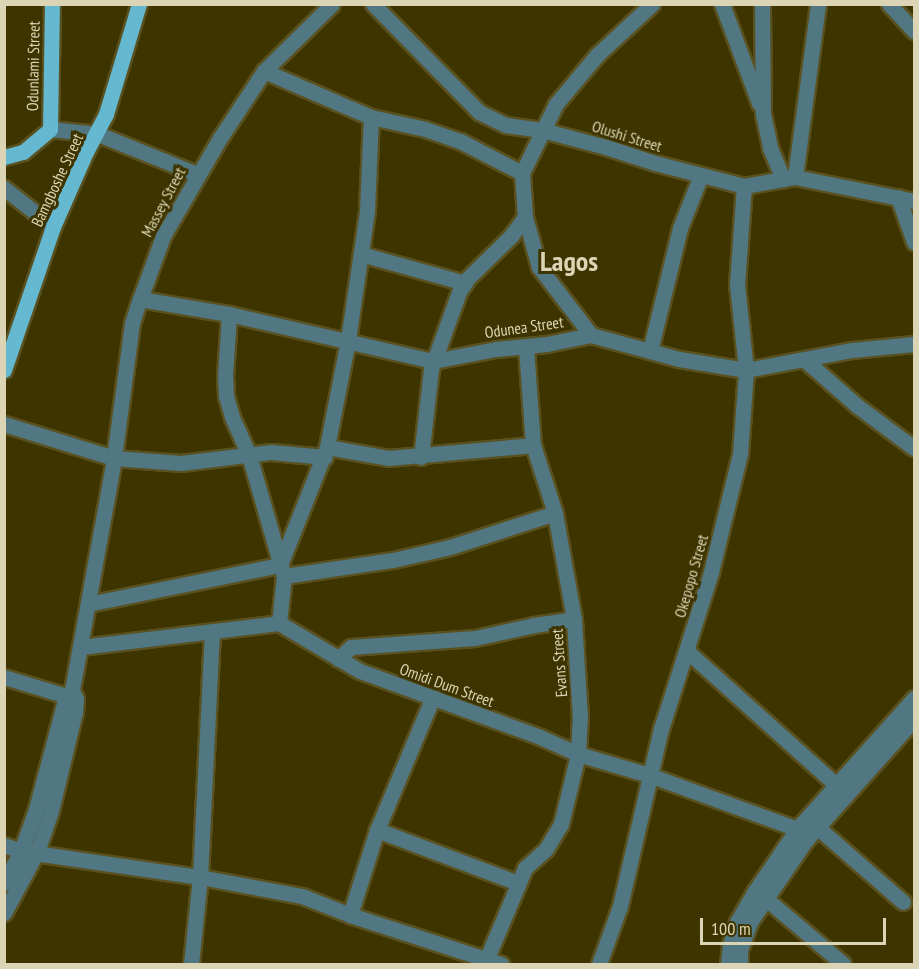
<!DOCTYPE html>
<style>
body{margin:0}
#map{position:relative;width:919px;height:969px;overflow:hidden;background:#3e3400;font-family:"PT Sans Narrow",sans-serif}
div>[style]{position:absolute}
.roads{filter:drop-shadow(2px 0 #5a5121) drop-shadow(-2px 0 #5a5121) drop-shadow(0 2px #5a5121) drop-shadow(0 -2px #5a5121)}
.minor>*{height:15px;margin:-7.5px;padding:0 7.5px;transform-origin:7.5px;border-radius:7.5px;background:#507782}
.major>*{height:15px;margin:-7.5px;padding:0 7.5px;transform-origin:7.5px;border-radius:7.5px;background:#64b9d0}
span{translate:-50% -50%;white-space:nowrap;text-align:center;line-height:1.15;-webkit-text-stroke:6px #3e3400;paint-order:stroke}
.street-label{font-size:16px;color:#dcd5b5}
.town-label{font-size:28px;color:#dcd5b5;font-weight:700}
.frame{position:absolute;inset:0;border:6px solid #dcd5b5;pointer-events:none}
.scale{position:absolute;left:700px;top:918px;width:186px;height:27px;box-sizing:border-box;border:3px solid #dcd5b5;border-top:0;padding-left:8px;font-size:18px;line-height:21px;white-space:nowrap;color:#dcd5b5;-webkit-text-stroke:4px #3e3400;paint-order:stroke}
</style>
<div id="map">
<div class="roads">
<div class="minor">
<div style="left:373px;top:4px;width:151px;rotate:45.5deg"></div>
<div style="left:479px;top:112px;width:30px;rotate:26deg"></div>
<div style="left:506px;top:125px;width:36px;rotate:8deg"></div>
<div style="left:542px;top:130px;width:66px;rotate:14.9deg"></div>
<div style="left:606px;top:147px;width:52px;rotate:18.1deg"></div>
<div style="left:655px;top:163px;width:92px;rotate:14.5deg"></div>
<div style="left:744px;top:186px;width:52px;rotate:-10deg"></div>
<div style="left:795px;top:177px;width:121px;rotate:11.4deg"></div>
<div style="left:722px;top:4px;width:106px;rotate:69.5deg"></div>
<div style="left:762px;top:4px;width:110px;rotate:89.5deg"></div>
<div style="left:763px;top:114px;width:35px;rotate:78deg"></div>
<div style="left:770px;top:148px;width:34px;rotate:67deg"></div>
<div style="left:889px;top:4px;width:37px;rotate:47deg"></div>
<div style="left:264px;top:71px;width:116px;rotate:23.3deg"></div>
<div style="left:371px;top:117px;width:55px;rotate:12.5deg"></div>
<div style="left:425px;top:129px;width:37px;rotate:19deg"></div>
<div style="left:460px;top:141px;width:70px;rotate:27.3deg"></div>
<div style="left:50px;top:129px;width:48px;rotate:5.9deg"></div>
<div style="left:98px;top:134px;width:107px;rotate:22deg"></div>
<div style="left:795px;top:177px;width:175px;rotate:-82.4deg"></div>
<div style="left:4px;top:188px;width:63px;rotate:38.5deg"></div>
<div style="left:898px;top:197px;width:48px;rotate:70.4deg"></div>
<div style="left:361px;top:254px;width:108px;rotate:15.6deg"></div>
<div style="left:140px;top:299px;width:90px;rotate:9.6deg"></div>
<div style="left:229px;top:314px;width:209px;rotate:13deg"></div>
<div style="left:433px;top:361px;width:64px;rotate:-10.8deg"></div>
<div style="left:496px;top:349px;width:51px;rotate:-5.6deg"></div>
<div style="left:547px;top:344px;width:45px;rotate:-11.6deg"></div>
<div style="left:591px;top:335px;width:91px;rotate:15.3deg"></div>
<div style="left:679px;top:359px;width:68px;rotate:9.3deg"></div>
<div style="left:746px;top:370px;width:108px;rotate:-10.7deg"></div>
<div style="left:852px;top:350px;width:62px;rotate:-5.5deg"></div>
<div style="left:229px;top:314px;width:62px;rotate:93.7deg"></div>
<div style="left:225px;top:376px;width:20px;rotate:87deg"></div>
<div style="left:226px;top:396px;width:22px;rotate:74deg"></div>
<div style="left:232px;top:417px;width:42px;rotate:65.9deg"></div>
<div style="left:249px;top:455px;width:126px;rotate:73.9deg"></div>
<div style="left:284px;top:576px;width:47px;rotate:96.1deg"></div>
<div style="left:591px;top:335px;width:86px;rotate:-127.4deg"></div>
<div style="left:539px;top:267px;width:52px;rotate:-105.6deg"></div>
<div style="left:525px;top:217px;width:44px;rotate:-93.9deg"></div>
<div style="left:522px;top:173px;width:77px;rotate:-63.8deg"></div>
<div style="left:556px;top:104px;width:64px;rotate:-50.1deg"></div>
<div style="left:597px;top:55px;width:75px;rotate:-42.8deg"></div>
<div style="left:650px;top:351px;width:127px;rotate:-76.3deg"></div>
<div style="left:680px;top:228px;width:57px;rotate:-68.4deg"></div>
<div style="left:805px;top:360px;width:68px;rotate:41.4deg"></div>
<div style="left:856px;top:405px;width:72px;rotate:36.6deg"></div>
<div style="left:4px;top:424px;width:115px;rotate:17.2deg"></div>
<div style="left:114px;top:458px;width:67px;rotate:4.3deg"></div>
<div style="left:181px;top:463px;width:91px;rotate:-7deg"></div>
<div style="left:271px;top:452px;width:54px;rotate:5.3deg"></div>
<div style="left:327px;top:447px;width:62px;rotate:10.2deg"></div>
<div style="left:388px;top:458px;width:146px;rotate:-5.1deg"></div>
<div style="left:421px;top:457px;width:89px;rotate:-83.5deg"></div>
<div style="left:431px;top:369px;width:82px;rotate:-70deg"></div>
<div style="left:459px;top:292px;width:15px;rotate:-58deg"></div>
<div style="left:467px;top:279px;width:62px;rotate:-44.3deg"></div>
<div style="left:511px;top:236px;width:24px;rotate:-54deg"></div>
<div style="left:284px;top:576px;width:110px;rotate:-8.4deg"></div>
<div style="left:393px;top:560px;width:58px;rotate:-12.8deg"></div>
<div style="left:450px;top:547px;width:110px;rotate:-17.9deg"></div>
<div style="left:88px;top:604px;width:196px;rotate:-11.5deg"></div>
<div style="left:280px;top:565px;width:127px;rotate:-68.3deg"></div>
<div style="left:327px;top:447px;width:109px;rotate:-78.9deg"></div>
<div style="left:348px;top:340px;width:130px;rotate:-81.6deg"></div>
<div style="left:367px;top:211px;width:94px;rotate:-87.6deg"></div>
<div style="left:81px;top:647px;width:199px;rotate:-6.9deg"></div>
<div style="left:279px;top:623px;width:94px;rotate:30.7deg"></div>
<div style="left:360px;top:671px;width:192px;rotate:20.1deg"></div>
<div style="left:540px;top:737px;width:42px;rotate:24.1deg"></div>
<div style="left:578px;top:754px;width:74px;rotate:16.5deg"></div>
<div style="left:649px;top:775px;width:158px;rotate:20deg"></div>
<div style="left:688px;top:652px;width:199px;rotate:41.9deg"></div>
<div style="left:338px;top:659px;width:18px;rotate:-43deg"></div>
<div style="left:351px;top:647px;width:124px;rotate:-4.2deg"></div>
<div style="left:475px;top:638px;width:60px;rotate:-12.4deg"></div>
<div style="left:534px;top:625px;width:40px;rotate:-8.5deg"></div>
<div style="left:4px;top:677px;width:72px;rotate:16.9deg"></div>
<div style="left:817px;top:827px;width:114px;rotate:41.1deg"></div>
<div style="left:377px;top:830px;width:151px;rotate:20.6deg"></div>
<div style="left:4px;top:845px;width:18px;rotate:19deg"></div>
<div style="left:21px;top:851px;width:181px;rotate:8.3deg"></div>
<div style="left:200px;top:877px;width:104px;rotate:10.6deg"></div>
<div style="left:302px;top:896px;width:52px;rotate:21.6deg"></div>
<div style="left:350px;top:915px;width:159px;rotate:18deg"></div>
<div style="left:4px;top:883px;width:36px;rotate:-62deg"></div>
<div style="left:21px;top:851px;width:45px;rotate:-70.3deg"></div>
<div style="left:36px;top:809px;width:117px;rotate:-75.1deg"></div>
<div style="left:66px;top:696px;width:8px;rotate:-45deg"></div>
<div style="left:765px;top:898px;width:102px;rotate:40.2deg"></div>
<div style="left:4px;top:913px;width:69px;rotate:-61.6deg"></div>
<div style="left:37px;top:852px;width:43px;rotate:-71.1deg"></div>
<div style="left:51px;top:811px;width:102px;rotate:-76.4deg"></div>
<div style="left:75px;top:712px;width:13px;rotate:-86deg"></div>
<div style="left:76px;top:699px;width:10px;rotate:-114deg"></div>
<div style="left:72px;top:690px;width:236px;rotate:-79.7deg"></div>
<div style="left:114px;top:458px;width:136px;rotate:-82.4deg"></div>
<div style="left:132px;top:323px;width:25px;rotate:-72deg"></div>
<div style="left:140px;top:299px;width:67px;rotate:-69.9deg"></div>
<div style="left:163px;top:236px;width:113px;rotate:-59.8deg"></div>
<div style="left:220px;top:138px;width:80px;rotate:-56.7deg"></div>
<div style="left:264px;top:71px;width:95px;rotate:-44.6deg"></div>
<div style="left:350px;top:915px;width:89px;rotate:-72.4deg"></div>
<div style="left:377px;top:830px;width:142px;rotate:-67.2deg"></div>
<div style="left:487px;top:958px;width:98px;rotate:-67.1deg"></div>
<div style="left:525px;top:868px;width:28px;rotate:-42deg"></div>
<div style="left:546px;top:849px;width:29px;rotate:-59deg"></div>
<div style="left:561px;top:824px;width:72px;rotate:-76.3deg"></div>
<div style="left:578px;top:754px;width:36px;rotate:-87deg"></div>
<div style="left:580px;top:718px;width:99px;rotate:-93.5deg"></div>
<div style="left:574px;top:619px;width:108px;rotate:-100.2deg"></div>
<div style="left:555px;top:513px;width:71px;rotate:-107.9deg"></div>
<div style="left:533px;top:445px;width:98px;rotate:-94.1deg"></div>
<div style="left:191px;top:964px;width:87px;rotate:-84.1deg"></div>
<div style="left:200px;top:877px;width:246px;rotate:-87.2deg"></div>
<div style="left:599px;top:964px;width:62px;rotate:-70.1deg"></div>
<div style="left:620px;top:906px;width:182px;rotate:-77deg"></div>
<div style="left:661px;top:729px;width:165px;rotate:-72.3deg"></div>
<div style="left:711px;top:572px;width:122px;rotate:-76.2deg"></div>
<div style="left:740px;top:454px;width:84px;rotate:-85.9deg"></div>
<div style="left:746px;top:370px;width:85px;rotate:-96deg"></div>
<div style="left:737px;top:285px;width:99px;rotate:-86deg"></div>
<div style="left:728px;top:964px;width:19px;rotate:-84deg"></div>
<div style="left:730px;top:945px;width:24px;rotate:-73deg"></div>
<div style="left:737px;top:922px;width:36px;rotate:-60deg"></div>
<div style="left:755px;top:891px;width:75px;rotate:-55.9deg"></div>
<div style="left:797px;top:829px;width:176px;rotate:-48.2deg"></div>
<div style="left:740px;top:964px;width:14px;rotate:-90deg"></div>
<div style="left:740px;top:950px;width:30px;rotate:-70deg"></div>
<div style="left:750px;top:922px;width:99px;rotate:-55.7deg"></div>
<div style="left:806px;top:840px;width:162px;rotate:-48.2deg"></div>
</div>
<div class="major">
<div style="left:4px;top:157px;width:20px;rotate:-15deg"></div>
<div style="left:23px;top:152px;width:35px;rotate:-40deg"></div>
<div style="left:50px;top:129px;width:125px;rotate:-89.1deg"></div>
<div style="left:4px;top:370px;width:151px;rotate:-71.1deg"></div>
<div style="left:53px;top:227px;width:82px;rotate:-66.3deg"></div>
<div style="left:86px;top:152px;width:43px;rotate:-62.2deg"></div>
<div style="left:106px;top:114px;width:115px;rotate:-73.3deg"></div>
</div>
</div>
<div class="street-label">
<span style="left:33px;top:66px;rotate:-89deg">Odunlami Street</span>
<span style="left:627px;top:136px;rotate:17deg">Olushi Street</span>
<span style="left:57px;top:180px;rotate:-65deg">Bamgboshe Street</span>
<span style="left:163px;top:202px;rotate:-62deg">Massey Street</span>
<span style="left:524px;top:327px;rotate:-8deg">Odunea Street</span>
<span style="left:691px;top:576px;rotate:-74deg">Okepopo Street</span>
<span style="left:559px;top:663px;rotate:-94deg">Evans Street</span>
<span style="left:447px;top:685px;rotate:20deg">Omidi Dum Street</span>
</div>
<div class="town-label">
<span style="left:569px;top:261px">Lagos</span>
</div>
<div class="frame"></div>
<div class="scale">100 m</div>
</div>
